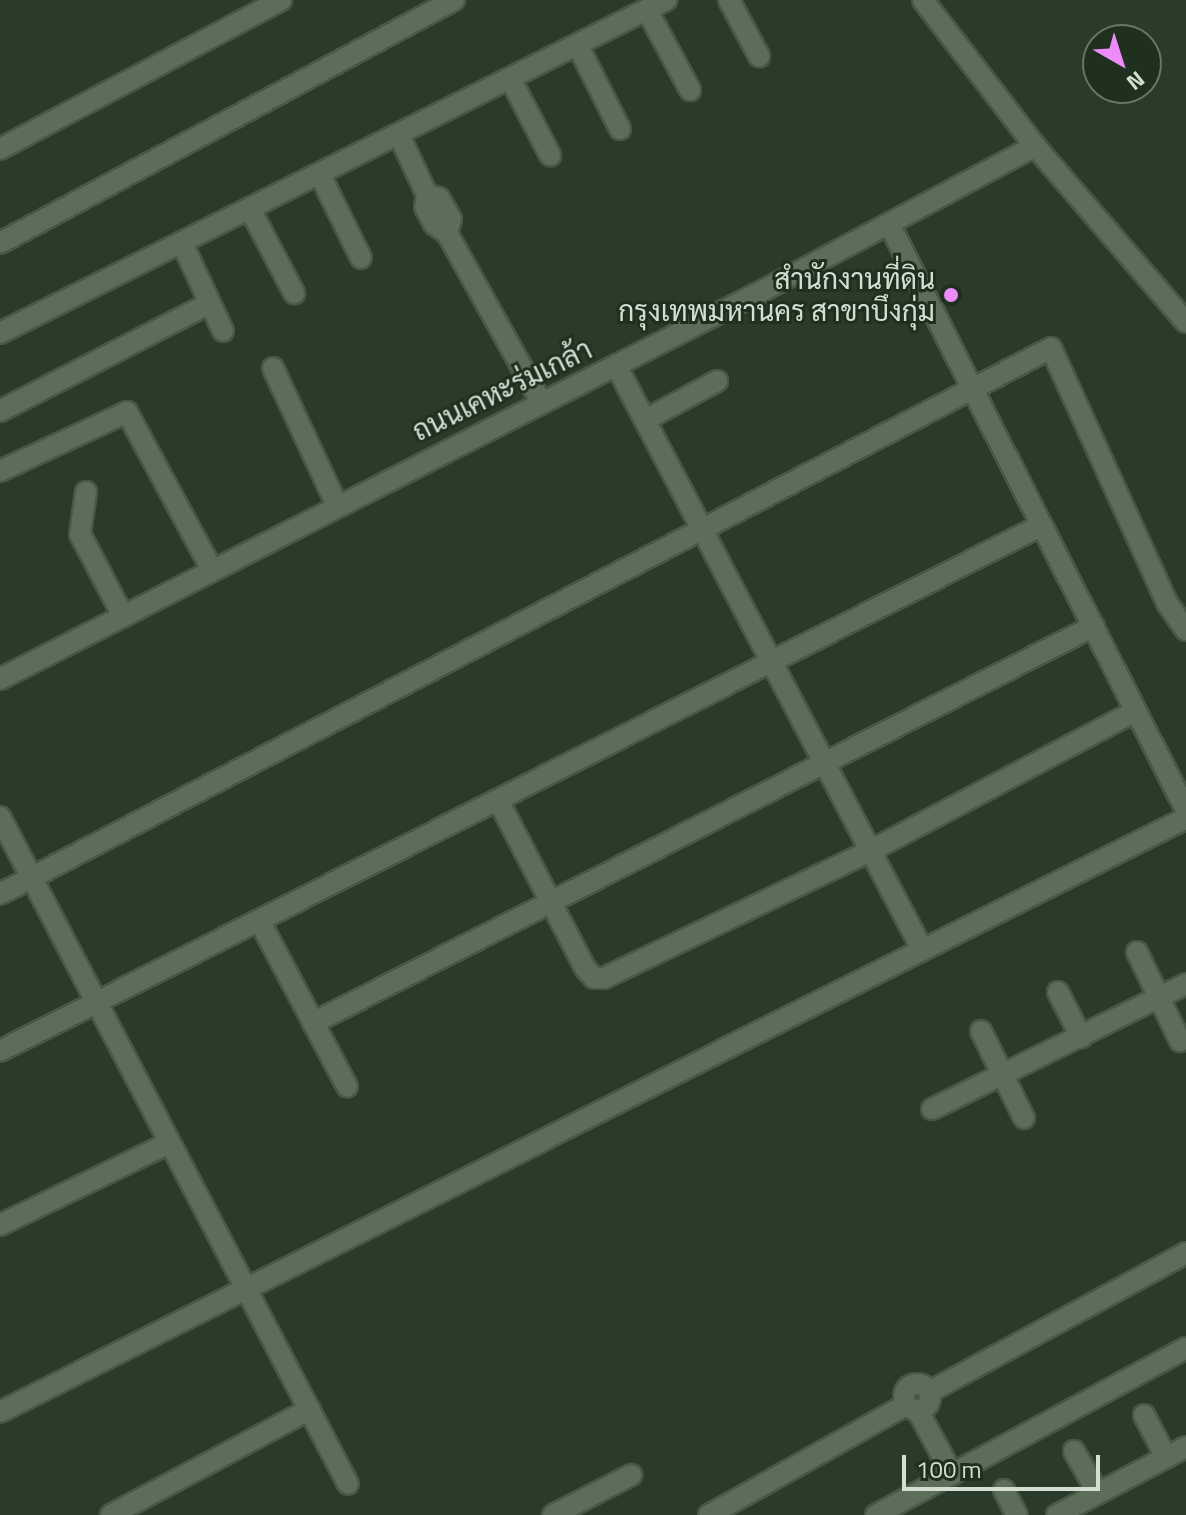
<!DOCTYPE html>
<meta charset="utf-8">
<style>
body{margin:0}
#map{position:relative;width:1186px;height:1515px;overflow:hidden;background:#2a3b29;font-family:"Titillium Web",Sarabun,sans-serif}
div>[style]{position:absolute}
.roads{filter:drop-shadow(2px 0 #485747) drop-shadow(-2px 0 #485747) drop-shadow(0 2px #485747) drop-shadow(0 -2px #485747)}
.minor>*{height:20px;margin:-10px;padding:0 10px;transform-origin:10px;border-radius:10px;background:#5c6e5a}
.minor>.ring{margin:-10px;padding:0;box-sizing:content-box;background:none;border:20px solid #5c6e5a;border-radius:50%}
.dots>*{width:22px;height:22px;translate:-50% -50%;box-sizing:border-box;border:4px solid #20301f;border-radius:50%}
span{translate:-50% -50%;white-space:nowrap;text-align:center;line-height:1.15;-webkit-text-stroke:6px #20301f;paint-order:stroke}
.poi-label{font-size:28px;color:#d4ded3}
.right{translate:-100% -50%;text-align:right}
.street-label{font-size:28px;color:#d4ded3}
.north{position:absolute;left:1082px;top:24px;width:80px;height:80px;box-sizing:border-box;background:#20301f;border:2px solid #687667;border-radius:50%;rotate:141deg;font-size:22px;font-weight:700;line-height:32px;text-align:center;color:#d4ded3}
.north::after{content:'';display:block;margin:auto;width:28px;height:36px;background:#ed8cf9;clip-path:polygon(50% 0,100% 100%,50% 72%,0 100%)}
.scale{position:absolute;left:902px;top:1455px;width:198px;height:36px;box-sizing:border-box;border:4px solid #d4ded3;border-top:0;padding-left:10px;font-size:24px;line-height:28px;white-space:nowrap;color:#d4ded3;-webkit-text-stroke:6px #20301f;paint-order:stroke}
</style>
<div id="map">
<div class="roads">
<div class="minor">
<div style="left:729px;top:0;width:64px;rotate:61.8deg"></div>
<div style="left:923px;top:0;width:184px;rotate:52.5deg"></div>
<div style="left:647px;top:10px;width:91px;rotate:61.7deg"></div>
<div style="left:578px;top:46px;width:93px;rotate:63.2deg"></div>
<div style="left:511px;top:80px;width:85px;rotate:62.5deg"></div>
<div style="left:400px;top:137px;width:64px;rotate:65deg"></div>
<div style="left:427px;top:195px;width:12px;rotate:99deg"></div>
<div style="left:425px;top:207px;width:19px;rotate:62deg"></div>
<div style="left:434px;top:224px;width:16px;rotate:35deg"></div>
<div style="left:447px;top:233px;width:193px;rotate:60.9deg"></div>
<div style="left:0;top:149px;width:318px;rotate:-27.9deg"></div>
<div style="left:321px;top:177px;width:90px;rotate:63.7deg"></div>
<div style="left:427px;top:195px;width:12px;rotate:14deg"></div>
<div style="left:439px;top:198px;width:24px;rotate:60deg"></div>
<div style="left:451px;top:219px;width:15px;rotate:106deg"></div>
<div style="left:251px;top:211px;width:93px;rotate:62.3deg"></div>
<div style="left:889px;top:224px;width:657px;rotate:63.12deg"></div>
<div style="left:0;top:243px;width:515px;rotate:-28.16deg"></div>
<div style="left:182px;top:243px;width:97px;rotate:65deg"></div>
<div style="left:0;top:333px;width:745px;rotate:-26.57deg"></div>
<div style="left:616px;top:365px;width:659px;rotate:62.35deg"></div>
<div style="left:273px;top:368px;width:151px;rotate:65deg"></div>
<div style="left:0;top:411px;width:236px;rotate:-27.2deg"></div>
<div style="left:645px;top:420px;width:82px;rotate:-28.4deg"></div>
<div style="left:0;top:471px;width:140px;rotate:-24.9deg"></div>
<div style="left:127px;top:412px;width:179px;rotate:61.7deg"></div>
<div style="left:86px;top:492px;width:42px;rotate:98.1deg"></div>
<div style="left:80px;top:534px;width:93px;rotate:62.3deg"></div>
<div style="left:0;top:679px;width:860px;rotate:-26.98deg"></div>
<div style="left:766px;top:289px;width:305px;rotate:-28deg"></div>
<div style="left:1035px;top:146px;width:232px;rotate:49.4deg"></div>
<div style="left:499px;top:802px;width:187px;rotate:62.6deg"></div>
<div style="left:585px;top:968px;width:13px;rotate:48deg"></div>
<div style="left:594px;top:978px;width:10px"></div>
<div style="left:604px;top:978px;width:297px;rotate:-25.5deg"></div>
<div style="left:872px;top:850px;width:298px;rotate:-27.8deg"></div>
<div style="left:0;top:817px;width:752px;rotate:62.45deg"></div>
<div style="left:0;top:894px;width:1184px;rotate:-27.45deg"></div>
<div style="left:1051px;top:348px;width:280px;rotate:65.5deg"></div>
<div style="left:1167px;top:603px;width:33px;rotate:55deg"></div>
<div style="left:260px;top:922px;width:186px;rotate:62.1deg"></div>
<div style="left:1137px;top:952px;width:99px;rotate:64.2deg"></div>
<div style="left:1058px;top:992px;width:51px;rotate:62.9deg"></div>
<div style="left:313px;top:1023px;width:876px;rotate:-26.95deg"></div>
<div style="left:981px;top:1031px;width:97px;rotate:63.7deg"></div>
<div style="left:0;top:1051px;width:1167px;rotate:-26.78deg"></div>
<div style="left:932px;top:1109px;width:283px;rotate:-26.2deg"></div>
<div style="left:0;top:1225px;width:188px;rotate:-25.9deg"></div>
<div class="ring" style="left:904px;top:1384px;width:6px;height:6px"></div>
<div style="left:929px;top:1392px;width:292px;rotate:-28.4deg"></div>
<div style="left:918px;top:1411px;width:72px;rotate:61.6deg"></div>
<div style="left:0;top:1412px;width:1326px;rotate:-26.6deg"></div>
<div style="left:1144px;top:1415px;width:47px;rotate:62.4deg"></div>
<div style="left:1074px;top:1451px;width:48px;rotate:60.3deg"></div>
<div style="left:1004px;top:1490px;width:28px;rotate:63deg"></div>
<div style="left:111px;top:1515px;width:225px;rotate:-28deg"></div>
<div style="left:553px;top:1515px;width:88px;rotate:-27.1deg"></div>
<div style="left:709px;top:1515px;width:226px;rotate:-29.2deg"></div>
<div style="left:876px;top:1515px;width:352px;rotate:-28.3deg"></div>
<div style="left:1057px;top:1515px;width:146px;rotate:-27.8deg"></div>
</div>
</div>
<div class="dots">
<div style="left:951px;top:295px;background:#ed8cf9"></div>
</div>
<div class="poi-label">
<span class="right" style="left:935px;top:295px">สำนักงานที่ดิน<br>กรุงเทพมหานคร สาขาบึงกุ่ม</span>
</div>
<div class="street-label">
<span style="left:502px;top:390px;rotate:-26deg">ถนนเคหะร่มเกล้า</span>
</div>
<div class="north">N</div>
<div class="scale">100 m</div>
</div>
